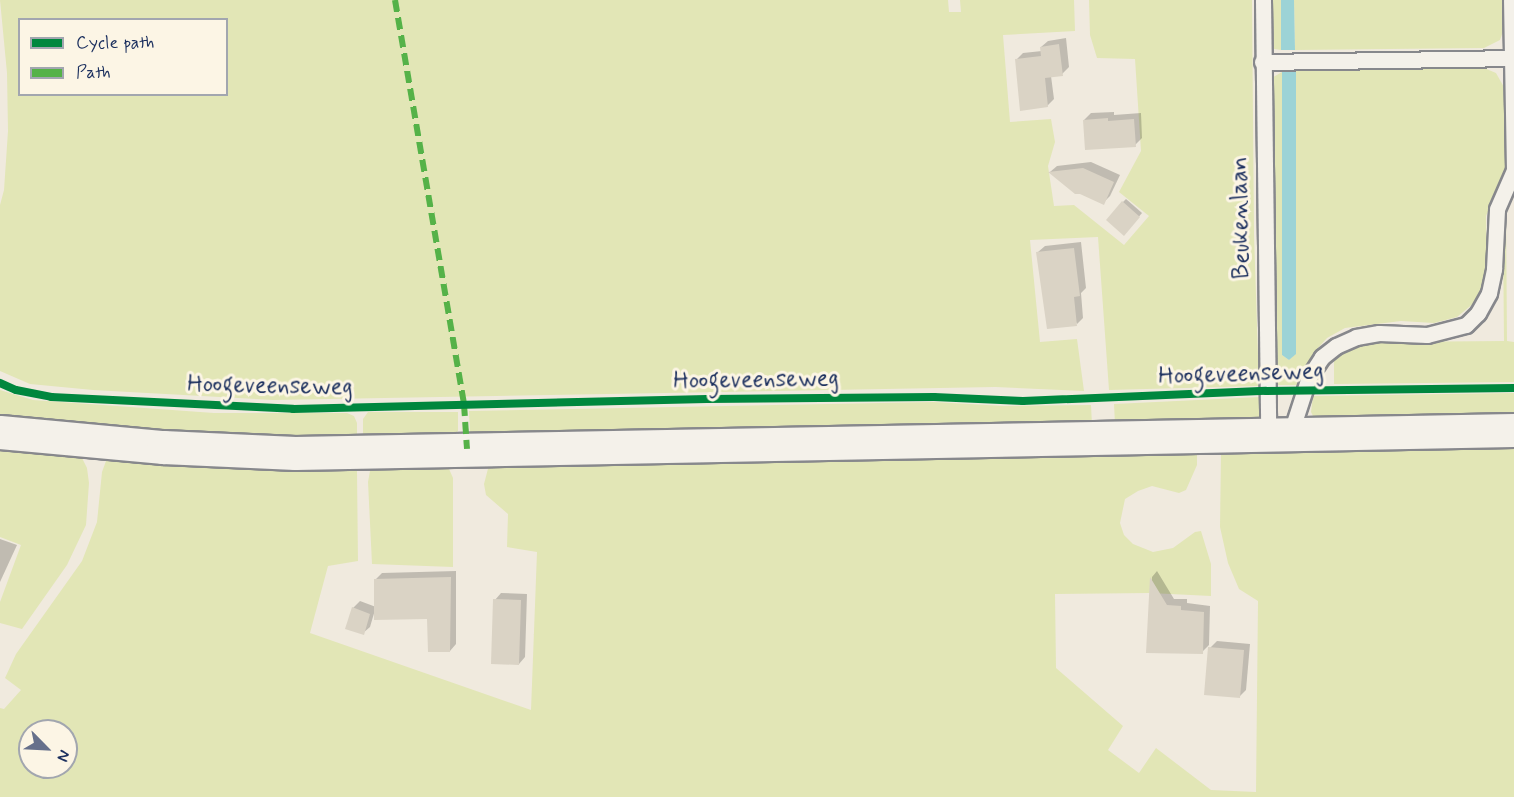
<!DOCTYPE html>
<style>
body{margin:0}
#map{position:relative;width:1514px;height:797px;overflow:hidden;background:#f0eade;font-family:Mynerve,sans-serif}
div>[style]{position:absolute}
.green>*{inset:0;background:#e2e6b6}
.water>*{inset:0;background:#9cd3d6}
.shadow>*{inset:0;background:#0003}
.building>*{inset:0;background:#dad3c5}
.roads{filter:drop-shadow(2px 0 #87888c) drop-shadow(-2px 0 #87888c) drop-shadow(0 2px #87888c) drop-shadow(0 -2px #87888c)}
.lane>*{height:15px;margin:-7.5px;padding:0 7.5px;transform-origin:7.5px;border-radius:7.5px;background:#f4f1ea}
.secondary>*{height:33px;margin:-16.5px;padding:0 16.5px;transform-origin:16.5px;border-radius:16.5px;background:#f4f1ea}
.quiet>*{height:6px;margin-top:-3px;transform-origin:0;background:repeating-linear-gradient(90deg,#55b248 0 12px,transparent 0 18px)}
.cycleway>*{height:8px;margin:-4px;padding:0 4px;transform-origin:4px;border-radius:4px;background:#00873e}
span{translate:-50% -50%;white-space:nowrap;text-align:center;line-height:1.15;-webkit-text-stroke:6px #fcf5e5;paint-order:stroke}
.street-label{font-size:24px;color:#1b2f5e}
.legend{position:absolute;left:18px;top:18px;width:210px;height:78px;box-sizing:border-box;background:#fcf5e5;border:2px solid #a2a6af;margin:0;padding:8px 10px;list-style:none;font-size:18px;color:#1b2f5e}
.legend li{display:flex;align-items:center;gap:12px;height:30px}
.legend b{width:30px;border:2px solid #a2a6af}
.north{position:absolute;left:18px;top:719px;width:60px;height:60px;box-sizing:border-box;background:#fcf5e5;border:2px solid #a2a6af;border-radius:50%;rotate:114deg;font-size:16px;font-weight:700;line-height:24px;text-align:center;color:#1b2f5e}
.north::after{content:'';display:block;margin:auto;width:21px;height:27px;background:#66708b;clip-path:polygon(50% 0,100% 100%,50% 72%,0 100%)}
</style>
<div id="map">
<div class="green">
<div style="clip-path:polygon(evenodd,0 0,948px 0,949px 12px,961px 12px,960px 0,1074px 0,1075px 31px,1003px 35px,1010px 122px,1051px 119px,1055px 142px,1048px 166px,1054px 206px,1074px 205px,1124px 245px,1149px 216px,1119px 192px,1141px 151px,1135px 59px,1097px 58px,1090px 35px,1089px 0,1252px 0,1254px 234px,1259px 386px,1109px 390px,1098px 237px,1030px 240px,1040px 342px,1077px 339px,1084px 391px,995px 387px,273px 400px,93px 390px,30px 384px,0 371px,0 205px,4px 190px,8px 131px,7px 73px,0 0,20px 20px,226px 20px,226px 94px,20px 94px,20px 20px)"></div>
<div style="clip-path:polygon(1269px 0,1281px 0,1281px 50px,1269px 48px)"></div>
<div style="clip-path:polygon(1294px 0,1504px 0,1505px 26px,1500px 40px,1484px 48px,1295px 50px)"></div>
<div style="clip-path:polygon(1484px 68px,1496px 73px,1505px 89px,1505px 172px,1486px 216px,1487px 271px,1482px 292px,1474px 303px,1457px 317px,1434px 323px,1401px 321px,1345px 328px,1327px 338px,1318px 348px,1297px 385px,1273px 385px,1270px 79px,1282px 72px,1282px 355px,1289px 360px,1296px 353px,1296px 69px)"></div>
<div style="clip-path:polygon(1506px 208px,1507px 341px,1514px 342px,1514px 382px,1334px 384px,1334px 358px,1361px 345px,1383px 342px,1504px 341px,1503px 232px)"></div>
<div style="clip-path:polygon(0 390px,33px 400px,214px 413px,347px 413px,354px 416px,357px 423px,357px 441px,290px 442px,0 421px)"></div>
<div style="clip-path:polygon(1514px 393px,1514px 417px,1314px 418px,1311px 412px,1313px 396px)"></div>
<div style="clip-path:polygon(1260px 397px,1260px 421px,1115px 424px,1114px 404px)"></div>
<div style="clip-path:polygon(934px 402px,1004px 406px,1091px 405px,1092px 425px,479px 439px,470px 432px,469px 411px)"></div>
<div style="clip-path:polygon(368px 412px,458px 412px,458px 431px,449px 440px,363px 441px,363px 419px)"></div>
<div style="clip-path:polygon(0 443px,79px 452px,87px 468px,89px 483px,86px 525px,76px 546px,67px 565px,22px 629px,0 623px,0 602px,21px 545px,0 537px)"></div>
<div style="clip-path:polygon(evenodd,1514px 447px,1514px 797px,0 797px,0 708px,4px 709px,21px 690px,5px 678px,16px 654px,82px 561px,97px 522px,102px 472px,106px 461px,213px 465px,351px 462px,357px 471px,358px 561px,328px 566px,310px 633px,531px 710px,537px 552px,507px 547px,508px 514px,486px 495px,484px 484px,490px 461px,1197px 454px,1197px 465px,1186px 490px,1179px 493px,1152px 486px,1138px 491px,1125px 499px,1120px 523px,1124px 535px,1133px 544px,1153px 552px,1173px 548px,1195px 532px,1201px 531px,1211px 564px,1211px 596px,1150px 593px,1055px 594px,1056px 668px,1123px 726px,1108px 750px,1139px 773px,1156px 748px,1211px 790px,1256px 792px,1258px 601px,1239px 589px,1228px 563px,1220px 527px,1221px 453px,1514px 447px,30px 731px,66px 731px,66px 767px,30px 767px,30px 731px)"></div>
<div style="clip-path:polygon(377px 462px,446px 462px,453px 478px,453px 567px,372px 564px,368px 482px,370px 471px)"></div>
</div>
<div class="water">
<div style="clip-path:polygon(1281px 0,1294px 0,1295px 50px,1281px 50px)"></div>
<div style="clip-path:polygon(1285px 69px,1296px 69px,1296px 354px,1289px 360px,1282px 355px,1282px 72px)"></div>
</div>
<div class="shadow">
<div style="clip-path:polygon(1066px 38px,1069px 67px,1062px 74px,1051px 76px,1054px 99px,1047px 106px,1016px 60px,1023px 53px,1042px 51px,1041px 47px,1048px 41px)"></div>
<div style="clip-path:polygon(1114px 112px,1114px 115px,1141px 113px,1142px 138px,1135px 145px,1084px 120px,1091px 113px)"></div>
<div style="clip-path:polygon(1091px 162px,1120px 175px,1110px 196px,1103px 203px,1050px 172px,1057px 166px)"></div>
<div style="clip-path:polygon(1126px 199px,1142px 213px,1127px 231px,1123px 202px)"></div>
<div style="clip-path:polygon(1081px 242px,1086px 288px,1081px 293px,1083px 318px,1077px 324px,1038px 252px,1045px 246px)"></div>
<div style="clip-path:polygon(0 539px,17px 545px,0 582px)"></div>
<div style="clip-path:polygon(456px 571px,456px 644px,450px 651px,429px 617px,375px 610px,370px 627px,363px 633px,353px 608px,360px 601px,376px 607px,375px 580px,382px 573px)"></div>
<div style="clip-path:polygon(1157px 571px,1174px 599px,1187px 599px,1187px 603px,1210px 606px,1209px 645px,1202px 652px,1147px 651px,1152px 577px)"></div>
<div style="clip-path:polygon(501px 593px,527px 594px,525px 657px,519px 664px,495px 600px)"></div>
<div style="clip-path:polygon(1217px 641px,1250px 644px,1246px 690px,1240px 696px,1210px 648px)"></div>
</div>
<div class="building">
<div style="clip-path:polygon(1059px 44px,1063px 76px,1045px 78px,1048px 107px,1020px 111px,1015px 59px,1041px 56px,1040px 47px)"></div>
<div style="clip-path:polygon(1108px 118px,1108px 121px,1134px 119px,1136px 147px,1085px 150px,1083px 120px)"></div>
<div style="clip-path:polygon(1083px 168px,1114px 182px,1104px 205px,1080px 194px,1075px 194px,1048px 172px)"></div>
<div style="clip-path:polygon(1122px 201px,1140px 217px,1124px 236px,1106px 220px)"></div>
<div style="clip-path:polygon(1074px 248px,1080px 296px,1074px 297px,1077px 326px,1047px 329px,1036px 252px)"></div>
<div style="clip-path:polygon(451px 577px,450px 652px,428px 652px,427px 619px,374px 620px,374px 579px)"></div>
<div style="clip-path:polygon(1150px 577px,1167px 605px,1181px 606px,1181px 610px,1204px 612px,1203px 654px,1146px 653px)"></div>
<div style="clip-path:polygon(493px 599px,521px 600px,519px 665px,491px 664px)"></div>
<div style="clip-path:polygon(352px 607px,370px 614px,364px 635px,345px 629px)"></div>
<div style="clip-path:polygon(1208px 647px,1244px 650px,1240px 698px,1204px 695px)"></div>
</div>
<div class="roads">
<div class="lane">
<div style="left:1263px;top:0;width:436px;rotate:89.3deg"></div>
<div style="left:1262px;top:62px;width:249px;rotate:-0.9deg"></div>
<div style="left:1290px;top:435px;width:61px;rotate:-71.9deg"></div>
<div style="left:1309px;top:377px;width:24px;rotate:-57deg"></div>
<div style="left:1322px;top:357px;width:18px;rotate:-38deg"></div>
<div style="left:1336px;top:346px;width:22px;rotate:-24deg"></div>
<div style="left:1356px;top:337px;width:23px;rotate:-10deg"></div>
<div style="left:1379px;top:333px;width:48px;rotate:2.4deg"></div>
<div style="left:1427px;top:335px;width:40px;rotate:-14.4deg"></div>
<div style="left:1466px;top:325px;width:17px;rotate:-45deg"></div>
<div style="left:1478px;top:313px;width:23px;rotate:-61deg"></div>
<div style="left:1489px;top:293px;width:25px;rotate:-78deg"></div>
<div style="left:1494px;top:269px;width:60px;rotate:-87.1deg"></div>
<div style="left:1497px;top:209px;width:43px;rotate:-66.4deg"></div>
<div style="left:1514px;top:170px;width:170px;rotate:-91deg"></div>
</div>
<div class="secondary">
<div style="left:0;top:432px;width:164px;rotate:5.3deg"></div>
<div style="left:163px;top:447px;width:132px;rotate:2.6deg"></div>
<div style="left:295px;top:453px;width:1219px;rotate:-1.08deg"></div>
</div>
</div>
<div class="quiet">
<div style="left:395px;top:0;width:410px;rotate:80.3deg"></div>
<div style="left:464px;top:404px;width:45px;rotate:86.2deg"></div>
</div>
<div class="cycleway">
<div style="left:0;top:383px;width:17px;rotate:24deg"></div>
<div style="left:16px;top:390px;width:36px;rotate:11deg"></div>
<div style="left:51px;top:397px;width:242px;rotate:2.8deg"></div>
<div style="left:293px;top:409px;width:414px;rotate:-1.4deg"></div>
<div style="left:707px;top:399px;width:227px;rotate:-0.5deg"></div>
<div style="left:934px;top:397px;width:89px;rotate:2.6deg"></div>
<div style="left:1023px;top:401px;width:243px;rotate:-2.4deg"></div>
<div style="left:1266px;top:391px;width:248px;rotate:-0.7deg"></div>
</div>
<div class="street-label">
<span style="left:1241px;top:218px;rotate:-91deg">Beukenlaan</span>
<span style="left:1241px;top:374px;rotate:-2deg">Hoogeveenseweg</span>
<span style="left:756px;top:380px;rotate:-1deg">Hoogeveenseweg</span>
<span style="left:270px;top:386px;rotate:1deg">Hoogeveenseweg</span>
</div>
<ul class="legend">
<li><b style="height:8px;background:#00873e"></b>Cycle path</li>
<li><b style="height:8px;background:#55b248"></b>Path</li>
</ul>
<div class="north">N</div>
</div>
